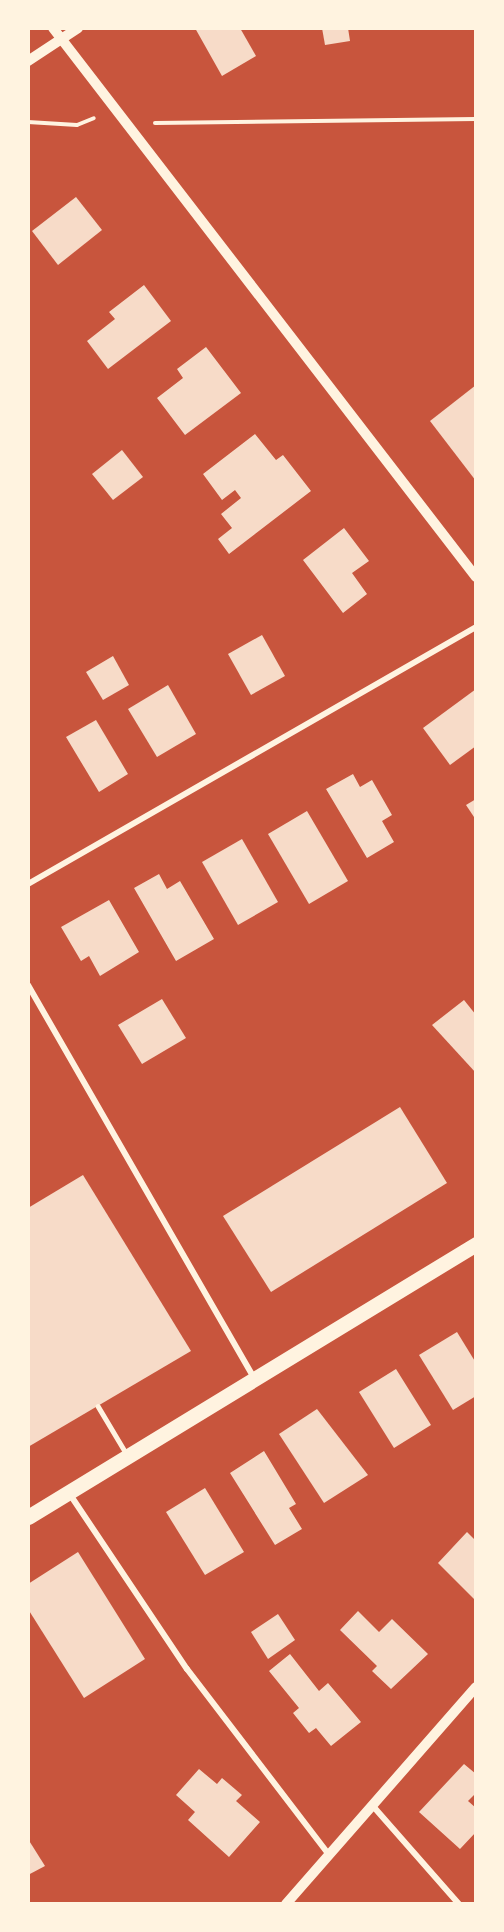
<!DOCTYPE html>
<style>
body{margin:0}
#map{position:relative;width:504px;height:1932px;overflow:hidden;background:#c8553d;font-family:Barlow,sans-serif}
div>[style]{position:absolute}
.building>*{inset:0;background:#f7dbc8}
.path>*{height:4px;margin:-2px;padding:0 2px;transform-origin:2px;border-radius:2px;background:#fff3e0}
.service>*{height:4.5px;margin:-2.25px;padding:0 2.25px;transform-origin:2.25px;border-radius:2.25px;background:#fff3e0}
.minor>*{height:6px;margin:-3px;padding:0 3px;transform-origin:3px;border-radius:3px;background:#fff3e0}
.tertiary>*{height:10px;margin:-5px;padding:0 5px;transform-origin:5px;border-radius:5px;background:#fff3e0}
.primary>*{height:15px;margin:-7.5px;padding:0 7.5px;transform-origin:7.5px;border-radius:7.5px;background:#fff3e0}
span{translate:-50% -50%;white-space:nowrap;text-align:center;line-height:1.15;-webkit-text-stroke:4.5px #fff3e0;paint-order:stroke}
.frame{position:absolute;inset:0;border:30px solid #fff3e0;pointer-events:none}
</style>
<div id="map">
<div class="building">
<div style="clip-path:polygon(195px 28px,240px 28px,256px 56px,222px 76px)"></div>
<div style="clip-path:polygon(322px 28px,348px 28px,350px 41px,325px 45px)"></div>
<div style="clip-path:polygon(76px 197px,102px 230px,58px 265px,32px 231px)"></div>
<div style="clip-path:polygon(144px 285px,171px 321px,108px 369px,87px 341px,115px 319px,109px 312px)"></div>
<div style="clip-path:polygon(206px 347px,241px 393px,185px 435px,157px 398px,183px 378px,177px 369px)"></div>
<div style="clip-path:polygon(476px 385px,476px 481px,430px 421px)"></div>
<div style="clip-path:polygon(255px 434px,276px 460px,283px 455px,311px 491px,229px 554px,218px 539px,232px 528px,221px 514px,241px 498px,235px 490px,222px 500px,203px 474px)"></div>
<div style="clip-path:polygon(122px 450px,143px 477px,113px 500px,92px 474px)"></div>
<div style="clip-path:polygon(344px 528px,369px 561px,352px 573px,367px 594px,343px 613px,303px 560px)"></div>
<div style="clip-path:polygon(262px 635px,285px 676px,251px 695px,228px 654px)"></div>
<div style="clip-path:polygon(113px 656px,129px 685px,103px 700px,86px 672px)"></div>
<div style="clip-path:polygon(168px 685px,196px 734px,157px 757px,128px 709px)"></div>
<div style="clip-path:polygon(476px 689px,476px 746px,450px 765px,423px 728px)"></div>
<div style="clip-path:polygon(96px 720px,128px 774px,99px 792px,66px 737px)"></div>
<div style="clip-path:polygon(353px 774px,360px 787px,372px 780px,392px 815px,382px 821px,394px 842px,367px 858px,326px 789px)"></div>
<div style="clip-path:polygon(476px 799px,476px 820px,466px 805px)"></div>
<div style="clip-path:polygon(307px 811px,348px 881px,309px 904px,268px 834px)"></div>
<div style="clip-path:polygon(242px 839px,278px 902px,238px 925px,202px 862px)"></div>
<div style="clip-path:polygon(159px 874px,167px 889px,180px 881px,214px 939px,176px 961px,134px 888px)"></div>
<div style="clip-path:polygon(109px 900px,139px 952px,100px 976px,89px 956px,81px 961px,61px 927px)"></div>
<div style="clip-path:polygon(162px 999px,186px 1038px,142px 1064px,118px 1025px)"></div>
<div style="clip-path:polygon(464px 1000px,476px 1015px,476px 1073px,432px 1025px)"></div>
<div style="clip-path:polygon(400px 1107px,447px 1183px,271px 1292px,223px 1216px)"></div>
<div style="clip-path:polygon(83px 1175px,191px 1351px,28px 1447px,28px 1208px)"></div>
<div style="clip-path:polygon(457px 1332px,476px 1363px,476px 1396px,453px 1410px,419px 1355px)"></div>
<div style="clip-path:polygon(396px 1369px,431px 1425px,394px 1448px,359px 1392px)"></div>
<div style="clip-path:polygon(317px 1409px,368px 1475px,324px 1503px,279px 1434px)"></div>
<div style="clip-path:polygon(264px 1451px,296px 1504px,289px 1508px,302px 1529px,275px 1545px,230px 1473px)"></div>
<div style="clip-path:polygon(205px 1488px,244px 1552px,205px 1575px,166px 1512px)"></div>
<div style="clip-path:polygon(467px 1532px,476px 1541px,476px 1601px,438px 1563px)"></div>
<div style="clip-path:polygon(78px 1552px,145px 1659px,84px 1698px,28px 1609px,28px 1584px)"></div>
<div style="clip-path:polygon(358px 1611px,379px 1632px,392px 1619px,428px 1654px,391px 1689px,372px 1671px,377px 1666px,340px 1630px)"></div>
<div style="clip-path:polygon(278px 1614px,295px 1640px,268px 1659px,251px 1632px)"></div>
<div style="clip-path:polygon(290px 1654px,319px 1691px,328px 1683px,361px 1722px,331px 1746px,316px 1728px,309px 1733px,293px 1713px,299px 1708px,269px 1671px)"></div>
<div style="clip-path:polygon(464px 1764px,476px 1774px,476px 1793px,468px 1801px,476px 1808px,476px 1832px,460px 1849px,419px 1812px)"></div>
<div style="clip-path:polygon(199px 1769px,217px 1784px,222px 1778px,242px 1795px,236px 1801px,260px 1822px,229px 1857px,188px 1820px,195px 1812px,176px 1795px)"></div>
<div style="clip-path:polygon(28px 1839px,45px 1866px,28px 1875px)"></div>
</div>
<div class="path">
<div style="left:28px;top:122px;width:49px;rotate:3.5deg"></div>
<div style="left:77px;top:125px;width:18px;rotate:-22deg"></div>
<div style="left:155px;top:123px;width:321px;rotate:-0.7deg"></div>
</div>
<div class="service">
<div style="left:98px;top:1406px;width:55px;rotate:59.2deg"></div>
</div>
<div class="minor">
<div style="left:28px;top:884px;width:516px;rotate:-29.84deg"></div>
<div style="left:28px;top:985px;width:452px;rotate:60.1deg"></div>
<div style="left:69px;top:1493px;width:212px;rotate:56.2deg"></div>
<div style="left:187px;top:1669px;width:230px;rotate:52.6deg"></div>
<div style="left:372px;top:1805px;width:132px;rotate:48.7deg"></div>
</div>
<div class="tertiary">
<div style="left:53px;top:28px;width:693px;rotate:52.39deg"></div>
<div style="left:28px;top:61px;width:60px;rotate:-33.4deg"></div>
<div style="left:286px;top:1904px;width:288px;rotate:-48.8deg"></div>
</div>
<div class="primary">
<div style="left:28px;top:1517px;width:525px;rotate:-31.36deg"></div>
</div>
<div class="frame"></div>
</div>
